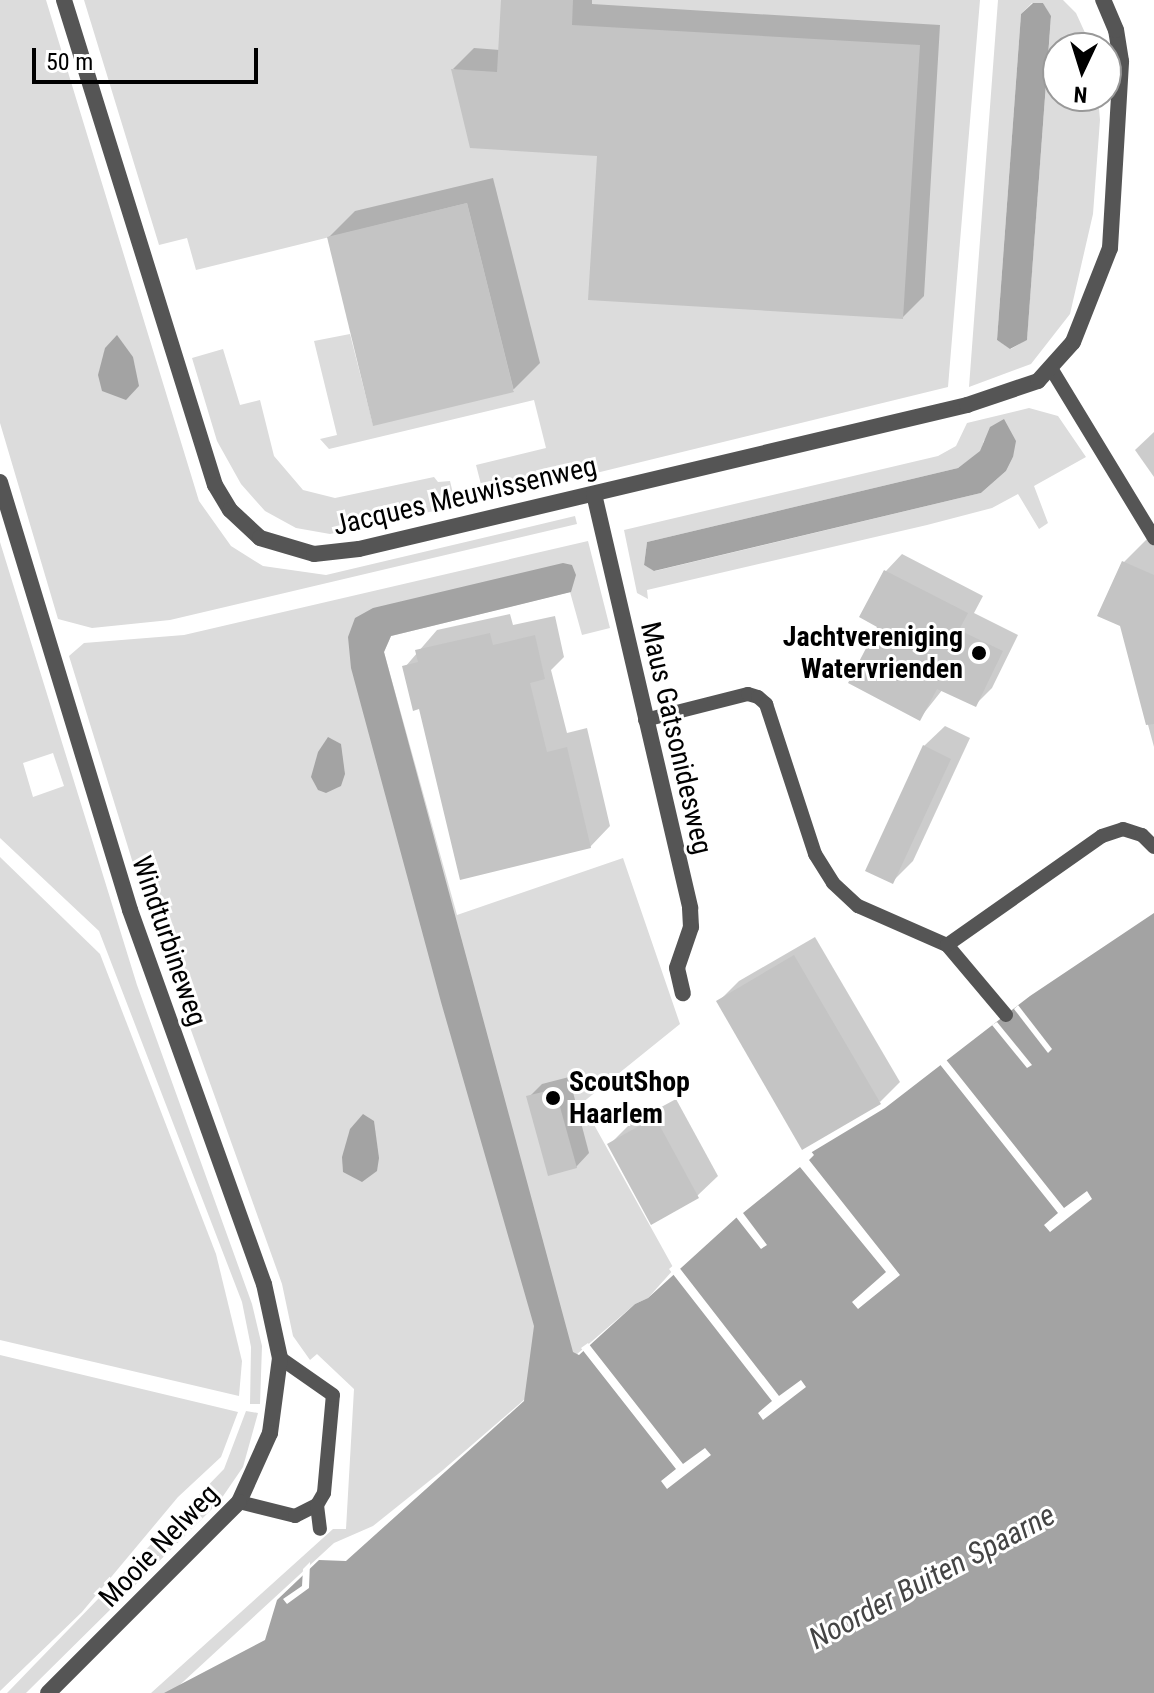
<!DOCTYPE html>
<style>
body{margin:0}
#map{position:relative;width:1154px;height:1693px;overflow:hidden;background:#fff;font-family:"Roboto Condensed",sans-serif}
div>[style]{position:absolute}
.green>*{inset:0;background:#dcdcdc}
.water>*{inset:0;background:#a3a3a3}
.pier>*{inset:0;background:#fff}
.shadow>*{inset:0;background:#0003}
.building>*{inset:0;background:#c4c4c4}
.service>*{height:14px;margin:-7px;padding:0 7px;transform-origin:7px;border-radius:7px;background:#555}
.minor>*{height:16px;margin:-8px;padding:0 8px;transform-origin:8px;border-radius:8px;background:#555}
.dots>*{width:22px;height:22px;translate:-50% -50%;box-sizing:border-box;border:4px solid #fff;border-radius:50%}
span{translate:-50% -50%;white-space:nowrap;text-align:center;line-height:1.15;-webkit-text-stroke:6px #fff;paint-order:stroke}
.street-label{font-size:28px;color:#000}
.poi-label{font-size:28px;color:#000;font-weight:700}
.right{translate:-100% -50%;text-align:right}
.left{translate:0 -50%;text-align:left}
.water-label{font-size:30px;color:#444;font-style:italic}
.north{position:absolute;left:1042px;top:32px;width:80px;height:80px;box-sizing:border-box;background:#fff;border:2px solid #999;border-radius:50%;rotate:184deg;font-size:22px;font-weight:700;line-height:32px;text-align:center;color:#000}
.north::after{content:'';display:block;margin:auto;width:28px;height:36px;background:#000;clip-path:polygon(50% 0,100% 100%,50% 72%,0 100%)}
.scale{position:absolute;left:32px;top:48px;width:226px;height:36px;box-sizing:border-box;border:4px solid #000;border-top:0;padding-left:10px;font-size:24px;line-height:28px;white-space:nowrap;color:#000;-webkit-text-stroke:6px #fff;paint-order:stroke}
</style>
<div id="map">
<div class="green">
<div style="clip-path:polygon(0 0,46px 0,199px 501px,231px 546px,263px 566px,326px 575px,575px 516px,577px 524px,170px 620px,92px 628px,58px 619px,0 423px)"></div>
<div style="clip-path:polygon(84px 0,980px 0,948px 387px,485px 500px,476px 465px,546px 448px,534px 400px,329px 449px,320px 439px,337px 435px,314px 341px,350px 334px,373px 425px,514px 391px,467px 203px,196px 270px,187px 238px,159px 245px)"></div>
<div style="clip-path:polygon(evenodd,998px 0,1063px 0,1076px 13px,1092px 48px,1058px 48px,1058px 96px,1098px 96px,1100px 120px,1093px 214px,1070px 314px,1031px 364px,969px 387px,998px 0,1032px 3px,1043px 3px,1051px 17px,1027px 339px,1011px 349px,997px 340px,1021px 14px,1032px 3px)"></div>
<div style="clip-path:polygon(223px 349px,240px 405px,260px 400px,274px 456px,303px 490px,335px 498px,434px 477px,438px 482px,450px 481px,456px 506px,330px 534px,296px 528px,265px 511px,241px 484px,217px 441px,192px 358px)"></div>
<div style="clip-path:polygon(evenodd,1029px 408px,1058px 416px,1086px 457px,1034px 486px,1048px 523px,1039px 529px,1018px 494px,992px 508px,927px 525px,647px 590px,648px 599px,637px 593px,624px 530px,938px 456px,956px 446px,967px 423px,1029px 408px,984px 440px,1013px 457px,1006px 471px,981px 493px,655px 571px,644px 565px,647px 542px,958px 468px,981px 451px,984px 440px)"></div>
<div style="clip-path:polygon(588px 541px,610px 628px,582px 635px,570px 592px,391px 636px,384px 652px,457px 915px,623px 858px,680px 1024px,582px 1103px,674px 1269px,648px 1298px,635px 1304px,443px 1470px,373px 1526px,334px 1543px,171px 1693px,151px 1693px,333px 1529px,346px 1529px,354px 1389px,317px 1354px,310px 1360px,293px 1336px,282px 1284px,144px 899px,69px 656px,84px 643px,184px 635px)"></div>
<div style="clip-path:polygon(evenodd,0 542px,137px 985px,252px 1304px,262px 1346px,260px 1404px,250px 1404px,251px 1347px,242px 1302px,99px 931px,0 838px,0 542px,53px 753px,64px 786px,33px 797px,23px 763px,53px 753px)"></div>
<div style="clip-path:polygon(0 857px,100px 954px,216px 1254px,242px 1361px,239px 1396px,0 1340px)"></div>
<div style="clip-path:polygon(0 1355px,238px 1412px,221px 1457px,178px 1497px,82px 1612px,0 1691px)"></div>
<div style="clip-path:polygon(246px 1411px,258px 1413px,243px 1467px,219px 1502px,26px 1693px,7px 1693px,224px 1469px)"></div>
</div>
<div class="water">
<div style="clip-path:polygon(1033px 3px,1043px 3px,1051px 16px,1027px 340px,1010px 349px,997px 340px,1021px 14px)"></div>
<div style="clip-path:polygon(117px 335px,133px 357px,139px 386px,126px 400px,102px 391px,98px 375px,105px 348px)"></div>
<div style="clip-path:polygon(1004px 419px,1016px 441px,1013px 457px,1006px 471px,981px 493px,654px 571px,644px 565px,647px 542px,958px 468px,980px 451px,990px 427px)"></div>
<div style="clip-path:polygon(563px 563px,572px 565px,576px 575px,571px 592px,391px 636px,384px 652px,573px 1352px,579px 1355px,635px 1304px,648px 1298px,802px 1158px,885px 1108px,1030px 996px,1154px 913px,1154px 1693px,164px 1693px,265px 1640px,277px 1600px,319px 1560px,346px 1561px,524px 1401px,534px 1326px,441px 1002px,351px 668px,348px 637px,355px 618px,373px 608px)"></div>
<div style="clip-path:polygon(328px 737px,341px 744px,345px 774px,341px 786px,326px 793px,318px 790px,311px 777px,318px 752px)"></div>
<div style="clip-path:polygon(363px 1114px,374px 1121px,379px 1158px,377px 1171px,362px 1182px,343px 1172px,342px 1157px,350px 1129px)"></div>
</div>
<div class="pier">
<div style="clip-path:polygon(1018px 1005px,1052px 1049px,1048px 1053px,1014px 1009px)"></div>
<div style="clip-path:polygon(997px 1022px,1032px 1065px,1027px 1068px,992px 1025px)"></div>
<div style="clip-path:polygon(944px 1057px,1064px 1208px,1087px 1191px,1092px 1199px,1050px 1232px,1044px 1225px,1058px 1213px,938px 1062px)"></div>
<div style="clip-path:polygon(810px 1150px,814px 1155px,809px 1160px,900px 1275px,858px 1309px,852px 1302px,886px 1272px,800px 1167px,743px 1213px,767px 1245px,761px 1249px,736px 1217px,678px 1266px,779px 1396px,801px 1380px,806px 1387px,763px 1420px,758px 1413px,772px 1401px,669px 1269px)"></div>
<div style="clip-path:polygon(588px 1343px,683px 1464px,705px 1448px,711px 1455px,667px 1489px,661px 1481px,676px 1469px,581px 1348px)"></div>
<div style="clip-path:polygon(310px 1562px,309px 1588px,287px 1604px,283px 1599px,302px 1586px,303px 1569px)"></div>
</div>
<div class="shadow">
<div style="clip-path:polygon(503px 0,592px 0,592px 4px,940px 25px,924px 296px,903px 317px,453px 69px,474px 48px,500px 50px)"></div>
<div style="clip-path:polygon(493px 178px,540px 363px,513px 390px,329px 237px,355px 211px)"></div>
<div style="clip-path:polygon(1154px 432px,1154px 477px,1135px 450px)"></div>
<div style="clip-path:polygon(1147px 539px,1154px 542px,1154px 747px,1121px 625px,1099px 615px,1124px 562px)"></div>
<div style="clip-path:polygon(902px 554px,983px 596px,974px 613px,1018px 635px,992px 688px,976px 704px,943px 689px,920px 718px,880px 626px,861px 616px,886px 571px)"></div>
<div style="clip-path:polygon(510px 614px,513px 625px,555px 616px,564px 657px,551px 670px,567px 733px,587px 728px,610px 826px,590px 847px,421px 707px,405px 667px,437px 630px)"></div>
<div style="clip-path:polygon(945px 726px,970px 738px,913px 861px,893px 881px,924px 746px)"></div>
<div style="clip-path:polygon(815px 937px,900px 1082px,880px 1102px,718px 1002px,739px 981px)"></div>
<div style="clip-path:polygon(569px 1077px,589px 1153px,576px 1167px,529px 1097px,542px 1084px)"></div>
<div style="clip-path:polygon(676px 1099px,718px 1176px,697px 1196px,610px 1144px,630px 1124px)"></div>
</div>
<div class="building">
<div style="clip-path:polygon(501px 0,573px 0,572px 25px,920px 45px,903px 319px,588px 300px,597px 156px,470px 148px,451px 69px,497px 72px)"></div>
<div style="clip-path:polygon(467px 203px,514px 392px,373px 426px,327px 237px)"></div>
<div style="clip-path:polygon(1122px 561px,1154px 575px,1154px 724px,1146px 725px,1120px 626px,1097px 616px)"></div>
<div style="clip-path:polygon(884px 570px,968px 613px,959px 630px,1003px 651px,976px 707px,937px 689px,920px 721px,848px 683px,877px 627px,859px 617px)"></div>
<div style="clip-path:polygon(490px 633px,493px 645px,535px 635px,545px 679px,530px 683px,547px 752px,567px 747px,591px 848px,460px 880px,419px 709px,413px 711px,402px 666px,418px 662px,415px 650px)"></div>
<div style="clip-path:polygon(923px 745px,951px 759px,893px 884px,865px 871px)"></div>
<div style="clip-path:polygon(794px 955px,881px 1104px,802px 1150px,716px 1001px)"></div>
<div style="clip-path:polygon(555px 1089px,577px 1168px,548px 1176px,526px 1096px)"></div>
<div style="clip-path:polygon(655px 1117px,699px 1198px,651px 1225px,607px 1144px)"></div>
</div>
<div class="service">
<div style="left:1052px;top:370px;width:197px;rotate:58.7deg"></div>
<div style="left:645px;top:720px;width:106px;rotate:-14.2deg"></div>
<div style="left:748px;top:694px;width:10px;rotate:17deg"></div>
<div style="left:758px;top:697px;width:11px;rotate:41deg"></div>
<div style="left:766px;top:704px;width:158px;rotate:71.9deg"></div>
<div style="left:815px;top:854px;width:34px;rotate:58deg"></div>
<div style="left:833px;top:883px;width:34px;rotate:43deg"></div>
<div style="left:858px;top:906px;width:97px;rotate:23.7deg"></div>
<div style="left:1006px;top:1015px;width:92px;rotate:-130.1deg"></div>
<div style="left:947px;top:945px;width:189px;rotate:-35.1deg"></div>
<div style="left:1102px;top:836px;width:22px;rotate:-18deg"></div>
<div style="left:1123px;top:829px;width:20px;rotate:18deg"></div>
<div style="left:1142px;top:835px;width:17px;rotate:45deg"></div>
<div style="left:239px;top:1502px;width:58px;rotate:14deg"></div>
<div style="left:295px;top:1516px;width:25px;rotate:-27deg"></div>
<div style="left:317px;top:1505px;width:14px;rotate:-60deg"></div>
<div style="left:324px;top:1493px;width:98px;rotate:-84.8deg"></div>
<div style="left:333px;top:1395px;width:65px;rotate:-145.1deg"></div>
<div style="left:317px;top:1505px;width:24px;rotate:83deg"></div>
</div>
<div class="minor">
<div style="left:64px;top:0;width:508px;rotate:72.71deg"></div>
<div style="left:215px;top:485px;width:29px;rotate:59deg"></div>
<div style="left:230px;top:510px;width:41px;rotate:43deg"></div>
<div style="left:260px;top:538px;width:56px;rotate:16.5deg"></div>
<div style="left:314px;top:554px;width:45px;rotate:-6.3deg"></div>
<div style="left:359px;top:549px;width:625px;rotate:-13.32deg"></div>
<div style="left:967px;top:405px;width:75px;rotate:-18.7deg"></div>
<div style="left:1038px;top:381px;width:52px;rotate:-48.1deg"></div>
<div style="left:1073px;top:342px;width:101px;rotate:-68.5deg"></div>
<div style="left:1110px;top:248px;width:187px;rotate:-86.6deg"></div>
<div style="left:1121px;top:61px;width:31px;rotate:-99deg"></div>
<div style="left:1116px;top:30px;width:33px;rotate:-113deg"></div>
<div style="left:0;top:482px;width:447px;rotate:73.1deg"></div>
<div style="left:130px;top:910px;width:397px;rotate:70.3deg"></div>
<div style="left:264px;top:1284px;width:76px;rotate:77.8deg"></div>
<div style="left:280px;top:1358px;width:76px;rotate:97.6deg"></div>
<div style="left:270px;top:1433px;width:76px;rotate:114.2deg"></div>
<div style="left:239px;top:1502px;width:270px;rotate:135deg"></div>
<div style="left:594px;top:494px;width:425px;rotate:76.9deg"></div>
<div style="left:690px;top:908px;width:19px;rotate:87deg"></div>
<div style="left:691px;top:927px;width:43px;rotate:108.9deg"></div>
<div style="left:677px;top:968px;width:26px;rotate:77deg"></div>
</div>
<div class="dots">
<div style="left:979px;top:653px;background:#000"></div>
<div style="left:553px;top:1098px;background:#000"></div>
</div>
<div class="street-label">
<span style="left:465px;top:496px;rotate:-13deg">Jacques Meuwissenweg</span>
<span style="left:676px;top:738px;rotate:77deg">Maus Gatsonidesweg</span>
<span style="left:169px;top:941px;rotate:71deg">Windturbineweg</span>
<span style="left:159px;top:1546px;rotate:-46deg">Mooie Nelweg</span>
</div>
<div class="poi-label">
<span class="right" style="left:963px;top:653px">Jachtvereniging<br>Watervrienden</span>
<span class="left" style="left:569px;top:1098px">ScoutShop<br>Haarlem</span>
</div>
<div class="water-label">
<span style="left:932px;top:1577px;rotate:-28deg">Noorder Buiten Spaarne</span>
</div>
<div class="north">N</div>
<div class="scale">50 m</div>
</div>
